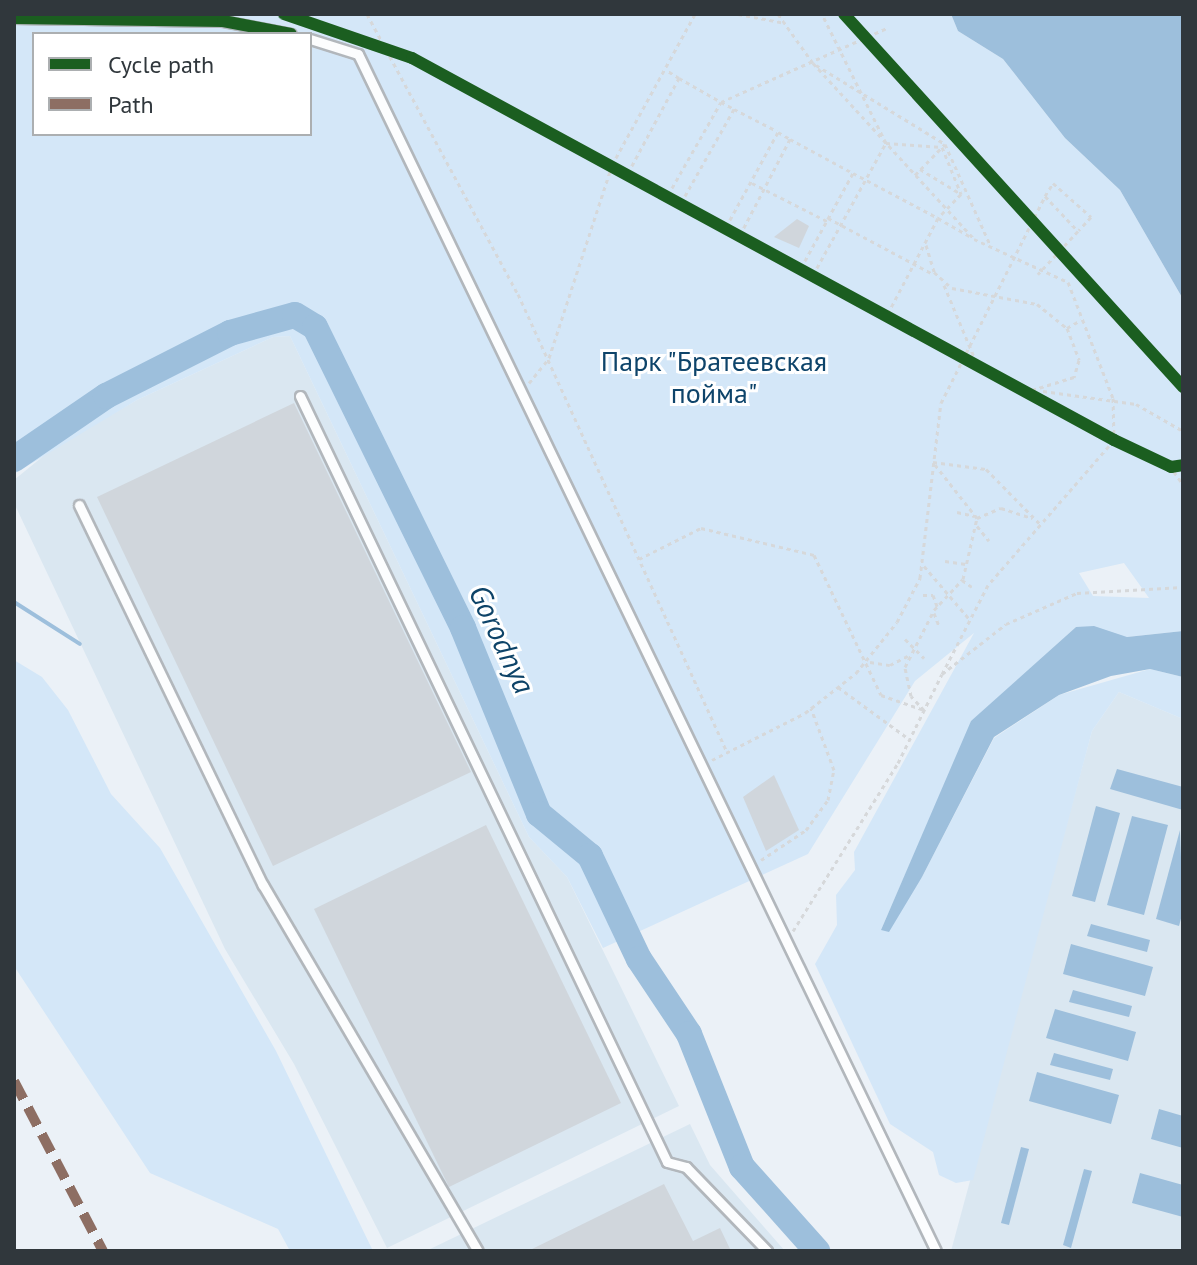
<!DOCTYPE html>
<meta charset="utf-8">
<style>
body{margin:0}
#map{position:relative;width:1197px;height:1265px;overflow:hidden;background:#ebf1f7;font-family:"PT Sans",sans-serif}
div>[style]{position:absolute}
.built>*{inset:0;background:#dae7f1}
.green>*{inset:0;background:#d4e7f8}
.water>*{inset:0;background:#9dbfdc}
.stream>*{height:4px;margin:-2px;padding:0 2px;transform-origin:2px;border-radius:2px;background:#9dbfdc}
.river>*{height:26px;margin:-13px;padding:0 13px;transform-origin:13px;border-radius:13px;background:#9dbfdc}
.building>*{inset:0;background:#d0d6dc}
.path>*{height:3px;margin-top:-1.5px;transform-origin:0;background:repeating-linear-gradient(90deg,#d6d8da 0 4px,transparent 0 8px)}
.roads{filter:drop-shadow(2px 0 #b2b7bc) drop-shadow(-2px 0 #b2b7bc) drop-shadow(0 2px #b2b7bc) drop-shadow(0 -2px #b2b7bc)}
.service>*{height:9px;margin:-4.5px;padding:0 4.5px;transform-origin:4.5px;border-radius:4.5px;background:#fcfdfe}
.quiet>*{height:10px;margin-top:-5px;transform-origin:0;background:repeating-linear-gradient(90deg,#8d6e63 0 20px,transparent 0 30px)}
.cycleway>*{height:12px;margin:-6px;padding:0 6px;transform-origin:6px;border-radius:6px;background:#1b5e20}
span{translate:-50% -50%;white-space:nowrap;text-align:center;line-height:1.15;-webkit-text-stroke:6px #fff;paint-order:stroke}
.park-label{font-size:28px;color:#0e446a}
.water-label{font-size:30px;color:#0d4368;font-style:italic}
.frame{position:absolute;inset:0;border:16px solid #30373c;pointer-events:none}
.legend{position:absolute;left:32px;top:32px;width:280px;height:104px;box-sizing:border-box;background:#fff;border:2px solid #acafb1;margin:0;padding:10px 14px;list-style:none;font-size:24px;color:#30373c}
.legend li{display:flex;align-items:center;gap:16px;height:40px}
.legend b{width:40px;border:2px solid #acafb1}
</style>
<div id="map">
<div class="built">
<div style="clip-path:polygon(290px 336px,529px 837px,567px 877px,679px 1106px,387px 1248px,294px 1064px,225px 949px,14px 503px,14px 480px,52px 449px,137px 400px,273px 337px)"></div>
<div style="clip-path:polygon(1119px 692px,1183px 719px,1183px 1251px,951px 1251px,1092px 731px)"></div>
<div style="clip-path:polygon(690px 1124px,710px 1165px,785px 1251px,426px 1251px)"></div>
</div>
<div class="green">
<div style="clip-path:polygon(evenodd,14px 14px,951px 14px,958px 31px,1003px 59px,1065px 138px,1120px 190px,1183px 299px,1183px 631px,1127px 637px,1076px 627px,972px 721px,881px 930px,922px 877px,994px 738px,1059px 695px,1150px 669px,1183px 677px,1183px 719px,1119px 692px,1092px 731px,973px 1180px,956px 1183px,939px 1175px,933px 1152px,890px 1124px,815px 964px,837px 925px,836px 895px,855px 870px,854px 852px,974px 633px,915px 681px,808px 854px,603px 948px,567px 877px,529px 837px,290px 336px,273px 337px,137px 400px,14px 474px,14px 14px,34px 34px,310px 34px,310px 134px,34px 134px,34px 34px,14px 14px,1124px 563px,1149px 598px,1093px 596px,1079px 573px,1124px 563px)"></div>
<div style="clip-path:polygon(14px 660px,42px 677px,68px 710px,111px 794px,160px 848px,276px 1051px,373px 1251px,290px 1251px,278px 1229px,150px 1173px,14px 966px)"></div>
</div>
<div class="water">
<div style="clip-path:polygon(951px 14px,1183px 14px,1183px 299px,1120px 190px,1065px 138px,1003px 59px,958px 31px)"></div>
<div style="clip-path:polygon(1094px 626px,1127px 637px,1183px 631px,1183px 677px,1150px 669px,1111px 676px,1059px 695px,994px 737px,922px 877px,889px 932px,881px 930px,971px 721px,1076px 627px)"></div>
<div style="clip-path:polygon(1117px 769px,1183px 787px,1183px 810px,1110px 789px)"></div>
<div style="clip-path:polygon(1096px 806px,1120px 813px,1095px 902px,1072px 896px)"></div>
<div style="clip-path:polygon(1132px 816px,1168px 825px,1144px 915px,1107px 905px)"></div>
<div style="clip-path:polygon(1180px 830px,1183px 911px,1179px 926px,1156px 919px)"></div>
<div style="clip-path:polygon(1091px 924px,1150px 940px,1147px 952px,1087px 936px)"></div>
<div style="clip-path:polygon(1071px 944px,1153px 967px,1145px 996px,1063px 974px)"></div>
<div style="clip-path:polygon(1073px 990px,1132px 1006px,1129px 1017px,1069px 1002px)"></div>
<div style="clip-path:polygon(1055px 1009px,1136px 1032px,1128px 1061px,1046px 1038px)"></div>
<div style="clip-path:polygon(1054px 1053px,1113px 1069px,1110px 1080px,1050px 1065px)"></div>
<div style="clip-path:polygon(1037px 1072px,1119px 1095px,1111px 1124px,1029px 1101px)"></div>
<div style="clip-path:polygon(1159px 1109px,1183px 1116px,1183px 1148px,1151px 1139px)"></div>
<div style="clip-path:polygon(1021px 1147px,1029px 1149px,1009px 1225px,1001px 1223px)"></div>
<div style="clip-path:polygon(1084px 1169px,1092px 1171px,1071px 1248px,1063px 1245px)"></div>
<div style="clip-path:polygon(1140px 1173px,1183px 1185px,1183px 1217px,1132px 1203px)"></div>
</div>
<div class="stream">
<div style="left:14px;top:602px;width:78px;rotate:32.5deg"></div>
</div>
<div class="river">
<div style="left:14px;top:459px;width:112px;rotate:-34.4deg"></div>
<div style="left:106px;top:396px;width:139px;rotate:-26.9deg"></div>
<div style="left:230px;top:333px;width:67px;rotate:-15.5deg"></div>
<div style="left:295px;top:315px;width:23px;rotate:31deg"></div>
<div style="left:315px;top:327px;width:335px;rotate:63.8deg"></div>
<div style="left:463px;top:628px;width:201px;rotate:67.8deg"></div>
<div style="left:539px;top:814px;width:66px;rotate:39.5deg"></div>
<div style="left:590px;top:856px;width:114px;rotate:64.6deg"></div>
<div style="left:639px;top:959px;width:90px;rotate:56.3deg"></div>
<div style="left:689px;top:1034px;width:143px;rotate:68.3deg"></div>
<div style="left:742px;top:1167px;width:113px;rotate:48.2deg"></div>
</div>
<div class="building">
<div style="clip-path:polygon(797px 219px,809px 226px,799px 248px,774px 237px)"></div>
<div style="clip-path:polygon(294px 403px,471px 772px,273px 866px,97px 497px)"></div>
<div style="clip-path:polygon(774px 775px,799px 830px,766px 851px,743px 797px)"></div>
<div style="clip-path:polygon(486px 825px,621px 1103px,449px 1187px,314px 909px)"></div>
<div style="clip-path:polygon(664px 1184px,693px 1241px,720px 1228px,731px 1251px,528px 1251px)"></div>
</div>
<div class="path">
<div style="left:367px;top:14px;width:318px;rotate:61.7deg"></div>
<div style="left:518px;top:294px;width:503px;rotate:65.47deg"></div>
<div style="left:738px;top:14px;width:48px;rotate:10.8deg"></div>
<div style="left:778px;top:14px;width:60px;rotate:54.5deg"></div>
<div style="left:813px;top:63px;width:239px;rotate:47.5deg"></div>
<div style="left:974px;top:239px;width:103px;rotate:24.6deg"></div>
<div style="left:1068px;top:282px;width:124px;rotate:68.8deg"></div>
<div style="left:1113px;top:398px;width:42px;rotate:88.6deg"></div>
<div style="left:1114px;top:440px;width:192px;rotate:131deg"></div>
<div style="left:988px;top:585px;width:100px;rotate:117.3deg"></div>
<div style="left:386px;top:47px;width:59px;rotate:21.8deg"></div>
<div style="left:441px;top:69px;width:767px;rotate:28.6deg"></div>
<div style="left:1114px;top:436px;width:60px;rotate:26.6deg"></div>
<div style="left:1168px;top:463px;width:15px;rotate:-4deg"></div>
<div style="left:816px;top:65px;width:151px;rotate:31.5deg"></div>
<div style="left:679px;top:78px;width:48px;rotate:29.7deg"></div>
<div style="left:721px;top:102px;width:182px;rotate:-24deg"></div>
<div style="left:734px;top:109px;width:48px;rotate:27.1deg"></div>
<div style="left:790px;top:139px;width:72px;rotate:28.4deg"></div>
<div style="left:886px;top:143px;width:56px;rotate:4.1deg"></div>
<div style="left:942px;top:147px;width:51px;rotate:68deg"></div>
<div style="left:961px;top:194px;width:33px;rotate:134deg"></div>
<div style="left:938px;top:218px;width:38px;rotate:30deg"></div>
<div style="left:920px;top:169px;width:48px;rotate:31.4deg"></div>
<div style="left:628px;top:173px;width:108px;rotate:-61.8deg"></div>
<div style="left:679px;top:78px;width:15px;rotate:-148deg"></div>
<div style="left:915px;top:175px;width:43px;rotate:-45.9deg"></div>
<div style="left:945px;top:144px;width:113px;rotate:65.9deg"></div>
<div style="left:752px;top:183px;width:84px;rotate:26.9deg"></div>
<div style="left:668px;top:195px;width:107px;rotate:-60.3deg"></div>
<div style="left:721px;top:102px;width:15px;rotate:28deg"></div>
<div style="left:734px;top:109px;width:108px;rotate:119.4deg"></div>
<div style="left:1045px;top:196px;width:15px;rotate:-58deg"></div>
<div style="left:1053px;top:183px;width:51px;rotate:41.8deg"></div>
<div style="left:1091px;top:217px;width:18px;rotate:133deg"></div>
<div style="left:828px;top:218px;width:119px;rotate:28.1deg"></div>
<div style="left:726px;top:227px;width:108px;rotate:-61.3deg"></div>
<div style="left:778px;top:132px;width:14px;rotate:30deg"></div>
<div style="left:790px;top:139px;width:108px;rotate:117.5deg"></div>
<div style="left:926px;top:245px;width:28px;rotate:73deg"></div>
<div style="left:934px;top:272px;width:24px;rotate:42deg"></div>
<div style="left:952px;top:288px;width:86px;rotate:10.7deg"></div>
<div style="left:1037px;top:304px;width:38px;rotate:39deg"></div>
<div style="left:1067px;top:328px;width:34px;rotate:69deg"></div>
<div style="left:1079px;top:360px;width:18px;rotate:106deg"></div>
<div style="left:1074px;top:377px;width:44px;rotate:162.8deg"></div>
<div style="left:801px;top:268px;width:108px;rotate:-61.3deg"></div>
<div style="left:853px;top:173px;width:96px;rotate:27.9deg"></div>
<div style="left:938px;top:218px;width:110px;rotate:117.7deg"></div>
<div style="left:813px;top:275px;width:151px;rotate:-61.1deg"></div>
<div style="left:886px;top:143px;width:144px;rotate:-116.4deg"></div>
<div style="left:944px;top:285px;width:80px;rotate:67.3deg"></div>
<div style="left:1067px;top:328px;width:16px;rotate:-30deg"></div>
<div style="left:529px;top:383px;width:32px;rotate:-51deg"></div>
<div style="left:549px;top:358px;width:203px;rotate:-71.9deg"></div>
<div style="left:612px;top:165px;width:172px;rotate:-61.2deg"></div>
<div style="left:1043px;top:391px;width:94px;rotate:8deg"></div>
<div style="left:1136px;top:404px;width:54px;rotate:29.9deg"></div>
<div style="left:1169px;top:465px;width:24px;rotate:54deg"></div>
<div style="left:957px;top:512px;width:18px;rotate:13deg"></div>
<div style="left:977px;top:518px;width:26px;rotate:-23deg"></div>
<div style="left:1001px;top:508px;width:33px;rotate:18deg"></div>
<div style="left:977px;top:526px;width:19px;rotate:51deg"></div>
<div style="left:639px;top:559px;width:69px;rotate:-26.6deg"></div>
<div style="left:701px;top:528px;width:116px;rotate:13.4deg"></div>
<div style="left:814px;top:555px;width:155px;rotate:64.4deg"></div>
<div style="left:881px;top:695px;width:46px;rotate:19.2deg"></div>
<div style="left:924px;top:710px;width:19px;rotate:-133deg"></div>
<div style="left:911px;top:696px;width:30px;rotate:-102deg"></div>
<div style="left:905px;top:667px;width:64px;rotate:-63deg"></div>
<div style="left:934px;top:610px;width:42px;rotate:-46.9deg"></div>
<div style="left:963px;top:579px;width:63px;rotate:-77.1deg"></div>
<div style="left:977px;top:518px;width:71px;rotate:-128.2deg"></div>
<div style="left:933px;top:462px;width:53px;rotate:7.5deg"></div>
<div style="left:986px;top:469px;width:77px;rotate:45.5deg"></div>
<div style="left:945px;top:561px;width:21px;rotate:8deg"></div>
<div style="left:924px;top:566px;width:72px;rotate:49.5deg"></div>
<div style="left:962px;top:580px;width:12px;rotate:35deg"></div>
<div style="left:923px;top:595px;width:10px"></div>
<div style="left:933px;top:595px;width:12px;rotate:70deg"></div>
<div style="left:934px;top:613px;width:14px;rotate:69deg"></div>
<div style="left:905px;top:639px;width:27px;rotate:45deg"></div>
<div style="left:870px;top:662px;width:20px;rotate:9deg"></div>
<div style="left:890px;top:665px;width:20px;rotate:-27deg"></div>
<div style="left:838px;top:687px;width:88px;rotate:36.2deg"></div>
<div style="left:712px;top:760px;width:104px;rotate:-26.8deg"></div>
<div style="left:805px;top:713px;width:65px;rotate:-38.1deg"></div>
<div style="left:856px;top:673px;width:65px;rotate:-51.2deg"></div>
<div style="left:897px;top:622px;width:50px;rotate:-62.4deg"></div>
<div style="left:920px;top:578px;width:176px;rotate:-83.2deg"></div>
<div style="left:941px;top:403px;width:232px;rotate:-63.3deg"></div>
<div style="left:1045px;top:196px;width:48px;rotate:46.7deg"></div>
<div style="left:1078px;top:231px;width:59px;rotate:132.9deg"></div>
<div style="left:761px;top:860px;width:54px;rotate:-33.7deg"></div>
<div style="left:806px;top:830px;width:37px;rotate:-54deg"></div>
<div style="left:828px;top:800px;width:31px;rotate:-79deg"></div>
<div style="left:834px;top:770px;width:66px;rotate:-110.4deg"></div>
<div style="left:793px;top:931px;width:198px;rotate:-58deg"></div>
<div style="left:898px;top:763px;width:99px;rotate:-63.7deg"></div>
<div style="left:942px;top:674px;width:81px;rotate:-38deg"></div>
<div style="left:1006px;top:624px;width:77px;rotate:-23.6deg"></div>
<div style="left:1077px;top:593px;width:106px;rotate:-3.2deg"></div>
</div>
<div class="roads">
<div class="service">
<div style="left:14px;top:18px;width:209px;rotate:0.8deg"></div>
<div style="left:223px;top:21px;width:69px;rotate:10.8deg"></div>
<div style="left:310px;top:39px;width:50px;rotate:17.4deg"></div>
<div style="left:358px;top:54px;width:1329px;rotate:64.23deg"></div>
<div style="left:300px;top:396px;width:849px;rotate:64.4deg"></div>
<div style="left:667px;top:1162px;width:20px;rotate:15deg"></div>
<div style="left:686px;top:1167px;width:117px;rotate:46deg"></div>
<div style="left:79px;top:505px;width:422px;rotate:64.2deg"></div>
<div style="left:263px;top:885px;width:424px;rotate:59.6deg"></div>
</div>
</div>
<div class="quiet">
<div style="left:14px;top:1081px;width:192px;rotate:62.4deg"></div>
</div>
<div class="cycleway">
<div style="left:284px;top:14px;width:135px;rotate:19deg"></div>
<div style="left:412px;top:58px;width:799px;rotate:28.55deg"></div>
<div style="left:1114px;top:440px;width:63px;rotate:25.3deg"></div>
<div style="left:1171px;top:467px;width:12px;rotate:-9deg"></div>
<div style="left:844px;top:14px;width:504px;rotate:47.73deg"></div>
<div style="left:14px;top:18px;width:209px;rotate:0.8deg"></div>
<div style="left:223px;top:21px;width:69px;rotate:10.8deg"></div>
</div>
<div class="park-label">
<span style="left:714px;top:377px">Парк "Братеевская<br>пойма"</span>
</div>
<div class="water-label">
<span style="left:502px;top:639px;rotate:65deg">Gorodnya</span>
</div>
<div class="frame"></div>
<ul class="legend">
<li><b style="height:10px;background:#1b5e20"></b>Cycle path</li>
<li><b style="height:10px;background:#8d6e63"></b>Path</li>
</ul>
</div>
